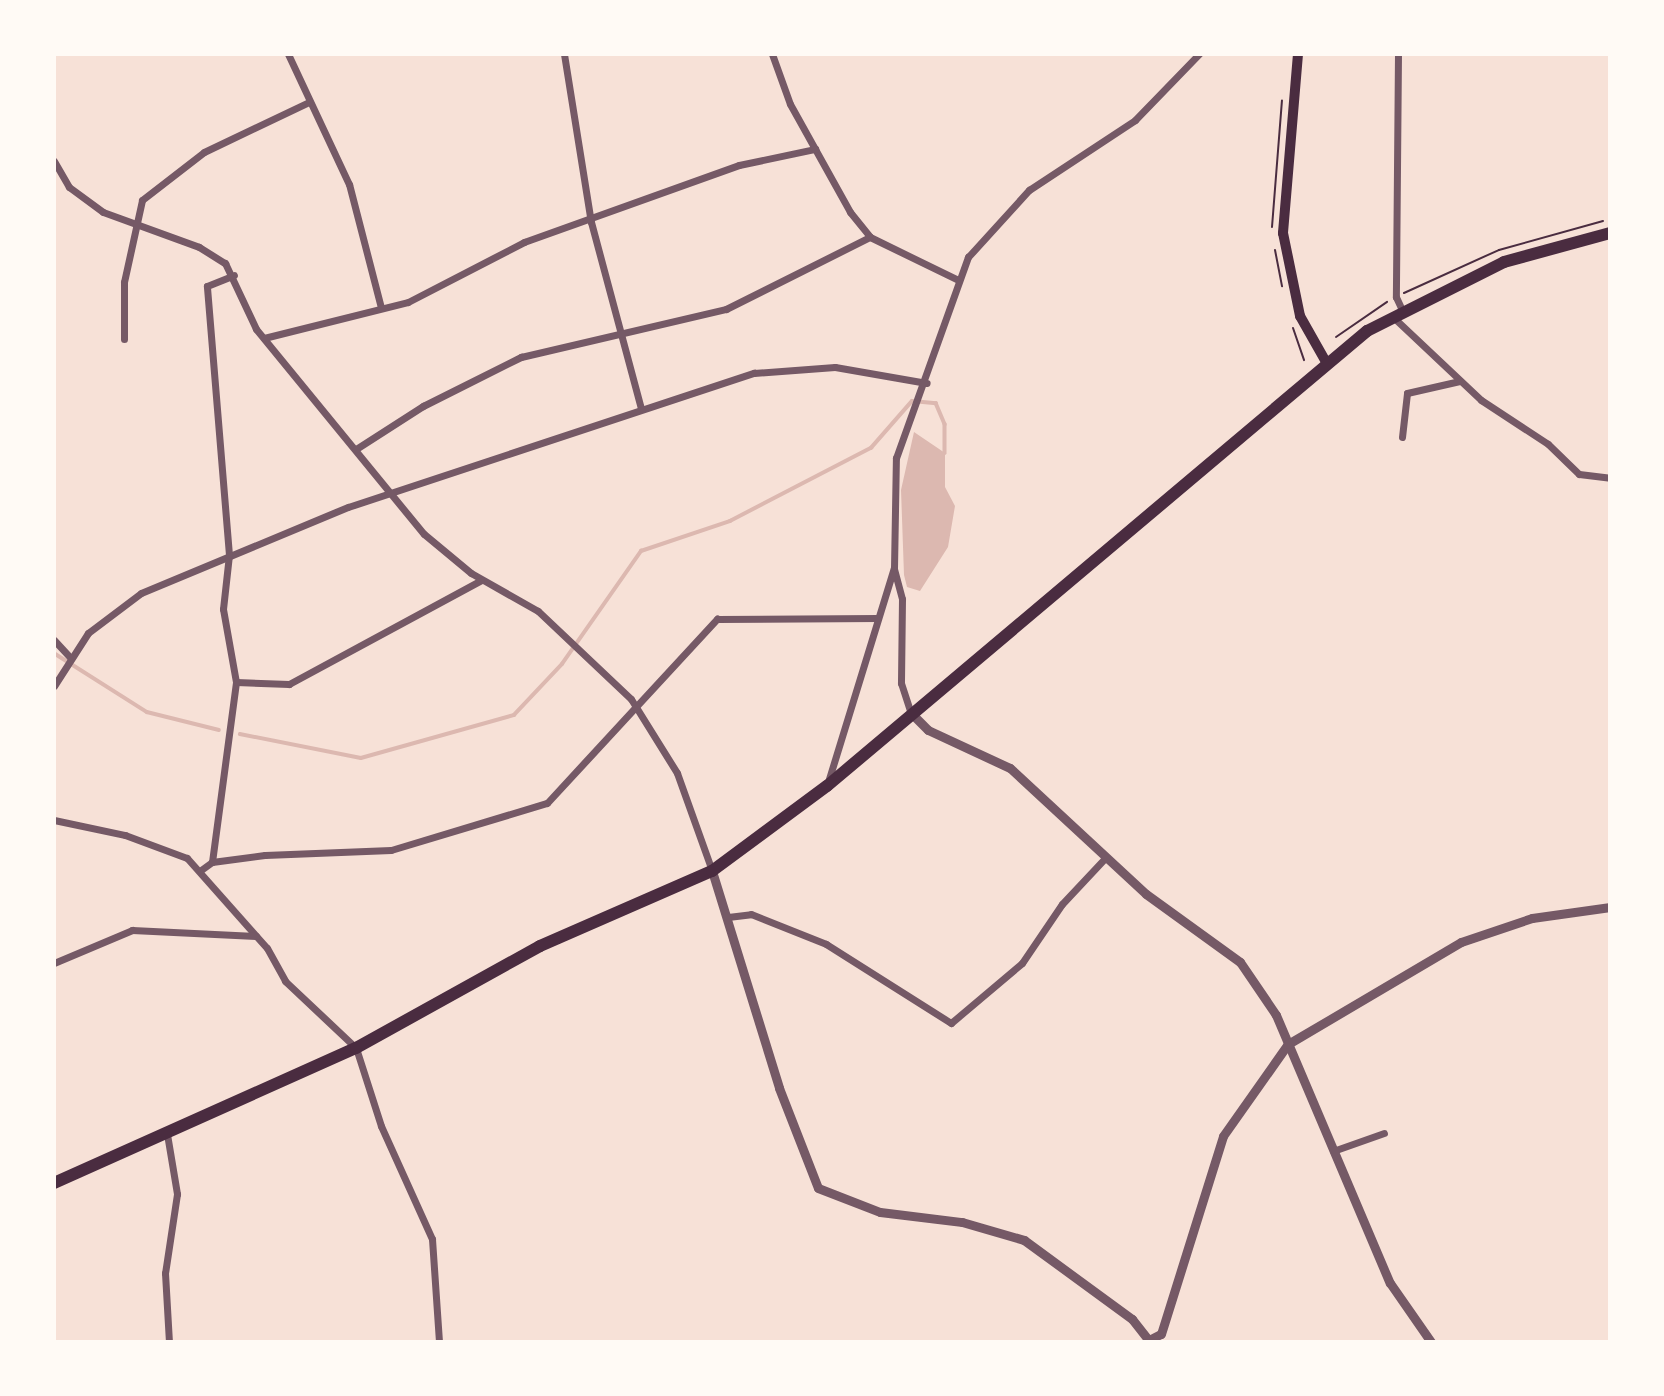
<!DOCTYPE html>
<style>
body{margin:0}
#map{position:relative;width:1664px;height:1396px;overflow:hidden;background:#f7e1d7;font-family:Ubuntu,sans-serif}
div>[style]{position:absolute}
.water>*{inset:0;background:#dcb8b0}
.stream>*{height:3.5px;margin:-1.75px;padding:0 1.75px;transform-origin:1.75px;border-radius:1.75px;background:#dcb8b0}
.path>*{height:2px;margin:-1px;padding:0 1px;transform-origin:1px;border-radius:1px;background:#4a2c40}
.minor>*{height:7px;margin:-3.5px;padding:0 3.5px;transform-origin:3.5px;border-radius:3.5px;background:#755966}
.tertiary>*{height:9px;margin:-4.5px;padding:0 4.5px;transform-origin:4.5px;border-radius:4.5px;background:#755966}
.secondary>*{height:10px;margin:-5px;padding:0 5px;transform-origin:5px;border-radius:5px;background:#4a2c40}
.trunk>*{height:12px;margin:-6px;padding:0 6px;transform-origin:6px;border-radius:6px;background:#4a2c40}
span{translate:-50% -50%;white-space:nowrap;text-align:center;line-height:1.15;-webkit-text-stroke:5px #fffaf5;paint-order:stroke}
.frame{position:absolute;inset:0;border:56px solid #fffaf5;pointer-events:none}
</style>
<div id="map">
<div class="water">
<div style="clip-path:polygon(914px 432px,945px 453px,945px 487px,955px 506px,948px 547px,920px 591px,907px 587px,904px 575px,901px 490px)"></div>
</div>
<div class="stream">
<div style="left:54px;top:653px;width:110px;rotate:32.4deg"></div>
<div style="left:147px;top:712px;width:74px;rotate:14deg"></div>
<div style="left:240px;top:734px;width:123px;rotate:11.2deg"></div>
<div style="left:361px;top:758px;width:159px;rotate:-15.7deg"></div>
<div style="left:514px;top:715px;width:70px;rotate:-46.7deg"></div>
<div style="left:562px;top:664px;width:138px;rotate:-55deg"></div>
<div style="left:641px;top:551px;width:94px;rotate:-18.6deg"></div>
<div style="left:730px;top:521px;width:159px;rotate:-27.4deg"></div>
<div style="left:871px;top:448px;width:62px;rotate:-48.9deg"></div>
<div style="left:912px;top:401px;width:24px;rotate:5deg"></div>
<div style="left:936px;top:403px;width:23px;rotate:67deg"></div>
<div style="left:945px;top:424px;width:29px;rotate:90deg"></div>
</div>
<div class="path">
<div style="left:1272px;top:227px;width:127px;rotate:-85.5deg"></div>
<div style="left:1275px;top:250px;width:37px;rotate:79deg"></div>
<div style="left:1404px;top:293px;width:104px;rotate:-24.4deg"></div>
<div style="left:1499px;top:250px;width:108px;rotate:-15.6deg"></div>
<div style="left:1293px;top:328px;width:34px;rotate:71deg"></div>
<div style="left:1336px;top:337px;width:62px;rotate:-34.5deg"></div>
</div>
<div class="minor">
<div style="left:288px;top:54px;width:144px;rotate:64.9deg"></div>
<div style="left:349px;top:184px;width:128px;rotate:75.5deg"></div>
<div style="left:564px;top:54px;width:170px;rotate:80.9deg"></div>
<div style="left:591px;top:222px;width:193px;rotate:75deg"></div>
<div style="left:772px;top:54px;width:53px;rotate:70.2deg"></div>
<div style="left:790px;top:104px;width:124px;rotate:60.9deg"></div>
<div style="left:850px;top:212px;width:32px;rotate:51deg"></div>
<div style="left:870px;top:237px;width:98px;rotate:26deg"></div>
<div style="left:1398px;top:54px;width:243px;rotate:90.5deg"></div>
<div style="left:1396px;top:297px;width:14px;rotate:65deg"></div>
<div style="left:54px;top:161px;width:30px;rotate:60deg"></div>
<div style="left:69px;top:187px;width:42px;rotate:36.3deg"></div>
<div style="left:103px;top:212px;width:102px;rotate:20deg"></div>
<div style="left:199px;top:247px;width:31px;rotate:32deg"></div>
<div style="left:225px;top:263px;width:73px;rotate:64.8deg"></div>
<div style="left:256px;top:329px;width:265px;rotate:50.7deg"></div>
<div style="left:424px;top:534px;width:61px;rotate:39.7deg"></div>
<div style="left:471px;top:573px;width:77px;rotate:29.6deg"></div>
<div style="left:538px;top:611px;width:128px;rotate:43.4deg"></div>
<div style="left:631px;top:699px;width:87px;rotate:58.1deg"></div>
<div style="left:677px;top:773px;width:104px;rotate:70.3deg"></div>
<div style="left:1393px;top:317px;width:121px;rotate:43.3deg"></div>
<div style="left:1481px;top:400px;width:80px;rotate:33.3deg"></div>
<div style="left:1548px;top:444px;width:43px;rotate:44.1deg"></div>
<div style="left:1579px;top:474px;width:31px;rotate:7deg"></div>
<div style="left:264px;top:338px;width:148px;rotate:-14deg"></div>
<div style="left:408px;top:302px;width:131px;rotate:-27.3deg"></div>
<div style="left:524px;top:242px;width:228px;rotate:-19.7deg"></div>
<div style="left:739px;top:165px;width:78px;rotate:-11.9deg"></div>
<div style="left:124px;top:339px;width:57px;rotate:-90deg"></div>
<div style="left:124px;top:282px;width:84px;rotate:-77.6deg"></div>
<div style="left:142px;top:200px;width:78px;rotate:-37.7deg"></div>
<div style="left:204px;top:152px;width:116px;rotate:-25.5deg"></div>
<div style="left:1402px;top:437px;width:44px;rotate:-83.5deg"></div>
<div style="left:1407px;top:393px;width:54px;rotate:-12.8deg"></div>
<div style="left:356px;top:449px;width:80px;rotate:-32.7deg"></div>
<div style="left:423px;top:406px;width:110px;rotate:-26.6deg"></div>
<div style="left:521px;top:357px;width:211px;rotate:-13.2deg"></div>
<div style="left:726px;top:309px;width:161px;rotate:-26.6deg"></div>
<div style="left:894px;top:569px;width:31px;rotate:75deg"></div>
<div style="left:902px;top:599px;width:84px;rotate:90.7deg"></div>
<div style="left:901px;top:683px;width:32px;rotate:72deg"></div>
<div style="left:54px;top:640px;width:25px;rotate:47deg"></div>
<div style="left:236px;top:682px;width:53px;rotate:2.2deg"></div>
<div style="left:289px;top:684px;width:218px;rotate:-28.4deg"></div>
<div style="left:54px;top:686px;width:63px;rotate:-57.3deg"></div>
<div style="left:88px;top:633px;width:66px;rotate:-37deg"></div>
<div style="left:141px;top:593px;width:224px;rotate:-22.6deg"></div>
<div style="left:348px;top:507px;width:428px;rotate:-18.3deg"></div>
<div style="left:754px;top:373px;width:81px;rotate:-4.2deg"></div>
<div style="left:835px;top:367px;width:93px;rotate:9.9deg"></div>
<div style="left:828px;top:782px;width:224px;rotate:-72.9deg"></div>
<div style="left:894px;top:568px;width:110px;rotate:-89deg"></div>
<div style="left:896px;top:458px;width:214px;rotate:-70.3deg"></div>
<div style="left:968px;top:257px;width:91px;rotate:-47.7deg"></div>
<div style="left:1029px;top:190px;width:127px;rotate:-33.4deg"></div>
<div style="left:1135px;top:120px;width:92px;rotate:-45.9deg"></div>
<div style="left:54px;top:820px;width:73px;rotate:11.9deg"></div>
<div style="left:125px;top:835px;width:66px;rotate:20.4deg"></div>
<div style="left:187px;top:858px;width:120px;rotate:48.4deg"></div>
<div style="left:267px;top:948px;width:38px;rotate:61deg"></div>
<div style="left:285px;top:981px;width:98px;rotate:43.3deg"></div>
<div style="left:356px;top:1048px;width:82px;rotate:72.2deg"></div>
<div style="left:381px;top:1126px;width:124px;rotate:65.7deg"></div>
<div style="left:432px;top:1239px;width:103px;rotate:86.1deg"></div>
<div style="left:212px;top:862px;width:182px;rotate:-82.4deg"></div>
<div style="left:236px;top:682px;width:74px;rotate:-100.1deg"></div>
<div style="left:223px;top:609px;width:54px;rotate:-83.7deg"></div>
<div style="left:229px;top:555px;width:270px;rotate:-94.7deg"></div>
<div style="left:207px;top:286px;width:29px;rotate:-22deg"></div>
<div style="left:201px;top:870px;width:14px;rotate:-36deg"></div>
<div style="left:212px;top:862px;width:53px;rotate:-7.5deg"></div>
<div style="left:265px;top:855px;width:126px;rotate:-2.3deg"></div>
<div style="left:391px;top:850px;width:163px;rotate:-16.8deg"></div>
<div style="left:547px;top:803px;width:251px;rotate:-47.3deg"></div>
<div style="left:717px;top:619px;width:161px;rotate:-0.4deg"></div>
<div style="left:728px;top:917px;width:23px;rotate:-7deg"></div>
<div style="left:751px;top:914px;width:81px;rotate:21.8deg"></div>
<div style="left:826px;top:944px;width:148px;rotate:32.3deg"></div>
<div style="left:951px;top:1023px;width:93px;rotate:-40.2deg"></div>
<div style="left:1022px;top:963px;width:71px;rotate:-55.9deg"></div>
<div style="left:1062px;top:904px;width:64px;rotate:-46.9deg"></div>
<div style="left:54px;top:963px;width:85px;rotate:-22.9deg"></div>
<div style="left:132px;top:930px;width:124px;rotate:2.8deg"></div>
<div style="left:167px;top:1134px;width:61px;rotate:80.5deg"></div>
<div style="left:177px;top:1194px;width:80px;rotate:98.6deg"></div>
<div style="left:165px;top:1273px;width:69px;rotate:86.7deg"></div>
<div style="left:1333px;top:1151px;width:54px;rotate:-19.4deg"></div>
</div>
<div class="tertiary">
<div style="left:911px;top:713px;width:24px;rotate:45deg"></div>
<div style="left:928px;top:730px;width:90px;rotate:24.9deg"></div>
<div style="left:1010px;top:768px;width:185px;rotate:42.8deg"></div>
<div style="left:1146px;top:894px;width:116px;rotate:35.9deg"></div>
<div style="left:1240px;top:962px;width:64px;rotate:55.8deg"></div>
<div style="left:1276px;top:1015px;width:291px;rotate:67deg"></div>
<div style="left:1390px;top:1283px;width:72px;rotate:55.2deg"></div>
<div style="left:712px;top:871px;width:227px;rotate:72.8deg"></div>
<div style="left:779px;top:1088px;width:107px;rotate:68.7deg"></div>
<div style="left:818px;top:1188px;width:66px;rotate:21.2deg"></div>
<div style="left:880px;top:1212px;width:83px;rotate:7deg"></div>
<div style="left:962px;top:1222px;width:65px;rotate:16.2deg"></div>
<div style="left:1024px;top:1240px;width:134px;rotate:36.2deg"></div>
<div style="left:1132px;top:1319px;width:29px;rotate:52deg"></div>
<div style="left:1149px;top:1340px;width:13px;rotate:-27deg"></div>
<div style="left:1161px;top:1334px;width:207px;rotate:-72.6deg"></div>
<div style="left:1223px;top:1136px;width:113px;rotate:-54.8deg"></div>
<div style="left:1288px;top:1044px;width:201px;rotate:-30.5deg"></div>
<div style="left:1461px;top:942px;width:75px;rotate:-18.7deg"></div>
<div style="left:1532px;top:918px;width:79px;rotate:-8deg"></div>
</div>
<div class="secondary">
<div style="left:1298px;top:54px;width:180px;rotate:94.8deg"></div>
<div style="left:1283px;top:233px;width:85px;rotate:78.4deg"></div>
<div style="left:1300px;top:316px;width:53px;rotate:60.5deg"></div>
</div>
<div class="trunk">
<div style="left:54px;top:1183px;width:331px;rotate:-24.1deg"></div>
<div style="left:356px;top:1048px;width:210px;rotate:-29deg"></div>
<div style="left:540px;top:946px;width:188px;rotate:-23.6deg"></div>
<div style="left:712px;top:871px;width:143px;rotate:-36.5deg"></div>
<div style="left:827px;top:786px;width:706px;rotate:-40.12deg"></div>
<div style="left:1367px;top:331px;width:153px;rotate:-26.7deg"></div>
<div style="left:1504px;top:262px;width:110px;rotate:-15.3deg"></div>
</div>
<div class="frame"></div>
</div>
